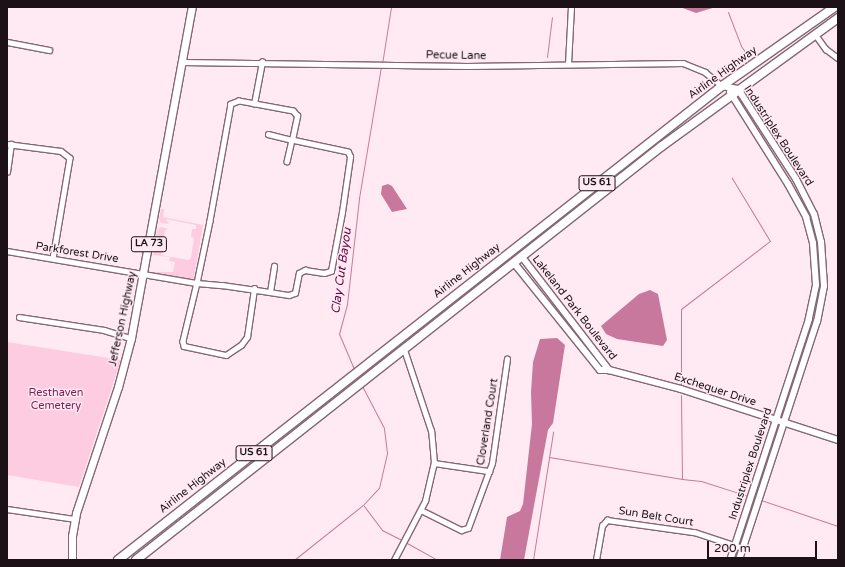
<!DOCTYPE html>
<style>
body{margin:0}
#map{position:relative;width:845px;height:567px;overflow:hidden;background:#ffeaf3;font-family:"Varela Round",sans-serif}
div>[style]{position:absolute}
.green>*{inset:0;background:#fdcce1}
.water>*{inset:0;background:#c8789d}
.stream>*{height:1px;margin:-0.5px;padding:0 0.5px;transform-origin:0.5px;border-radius:0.5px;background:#c8789d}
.roads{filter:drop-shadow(1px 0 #846774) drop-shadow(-1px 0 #846774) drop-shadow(0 1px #846774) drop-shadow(0 -1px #846774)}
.street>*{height:4.5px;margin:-2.25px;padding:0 2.25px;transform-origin:2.25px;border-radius:2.25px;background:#fff}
.secondary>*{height:6px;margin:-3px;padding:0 3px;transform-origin:3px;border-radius:3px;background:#fff}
.primary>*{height:7px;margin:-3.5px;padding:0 3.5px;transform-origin:3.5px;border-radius:3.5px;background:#fff}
.highway>*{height:8px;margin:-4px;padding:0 4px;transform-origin:4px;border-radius:4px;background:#fff}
span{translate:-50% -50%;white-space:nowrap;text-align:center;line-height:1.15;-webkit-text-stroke:3px #ffeaf3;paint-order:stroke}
.shield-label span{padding:1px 3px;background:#ffeaf3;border:1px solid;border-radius:3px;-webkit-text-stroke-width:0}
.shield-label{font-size:10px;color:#1c1116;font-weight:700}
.street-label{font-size:11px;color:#1c1116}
.park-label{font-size:11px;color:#7e1e53}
.water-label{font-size:12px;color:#65003e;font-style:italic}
.frame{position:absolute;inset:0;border:8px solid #1c1116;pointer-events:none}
.scale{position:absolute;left:707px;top:541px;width:110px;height:18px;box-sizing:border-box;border:2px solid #1c1116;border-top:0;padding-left:5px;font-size:12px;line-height:14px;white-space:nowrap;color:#1c1116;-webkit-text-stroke:3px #ffeaf3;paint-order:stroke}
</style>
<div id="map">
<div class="green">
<div style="clip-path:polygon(161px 209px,164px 209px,163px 217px,203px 225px,194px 278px,189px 280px,150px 272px,173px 272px,175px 262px,169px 261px,170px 257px,153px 255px,157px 244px,166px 246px,163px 247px,161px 255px,188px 260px,191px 258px,194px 238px,191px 237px,192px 229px,196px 229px,196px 225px,166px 219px,169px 224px,161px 223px,159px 219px)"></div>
<div style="clip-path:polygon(161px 227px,169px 229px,165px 230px,164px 239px,166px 241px,156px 237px,157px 230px)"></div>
<div style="clip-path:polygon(7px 342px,121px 360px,79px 487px,7px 475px)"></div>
</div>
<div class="water">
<div style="clip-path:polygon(680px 7px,716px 7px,696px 13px)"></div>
<div style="clip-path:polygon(388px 184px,392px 186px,407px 209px,392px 212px,381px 194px,382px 186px)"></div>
<div style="clip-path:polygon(650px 290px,658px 294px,667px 340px,663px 346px,617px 339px,606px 334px,601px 326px,639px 294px)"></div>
<div style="clip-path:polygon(557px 338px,565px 345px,553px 423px,548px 430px,524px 560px,500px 560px,507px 517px,520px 511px,523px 504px,532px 424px,531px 392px,533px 362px,540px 339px)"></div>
</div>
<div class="stream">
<div style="left:728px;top:12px;width:36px;rotate:69deg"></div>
<div style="left:741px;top:46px;width:12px;rotate:55deg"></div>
<div style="left:547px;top:57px;width:40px;rotate:-82.9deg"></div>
<div style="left:382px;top:64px;width:58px;rotate:-81deg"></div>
<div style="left:354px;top:369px;width:38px;rotate:-113deg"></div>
<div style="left:339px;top:334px;width:31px;rotate:-75deg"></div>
<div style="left:347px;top:304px;width:107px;rotate:-83.5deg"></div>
<div style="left:359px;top:198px;width:133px;rotate:-80.5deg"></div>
<div style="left:681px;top:385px;width:76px;rotate:-90deg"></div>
<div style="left:681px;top:309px;width:112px;rotate:-37.4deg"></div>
<div style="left:770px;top:241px;width:74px;rotate:-121.1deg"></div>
<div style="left:549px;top:457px;width:135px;rotate:9.4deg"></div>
<div style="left:682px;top:479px;width:84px;rotate:-90.7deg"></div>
<div style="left:682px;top:479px;width:19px;rotate:6deg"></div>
<div style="left:701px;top:481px;width:49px;rotate:17.7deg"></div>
<div style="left:761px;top:500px;width:81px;rotate:18.7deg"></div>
<div style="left:364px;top:506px;width:30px;rotate:53deg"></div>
<div style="left:382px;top:530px;width:22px;rotate:27deg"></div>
<div style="left:405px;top:542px;width:38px;rotate:29deg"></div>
<div style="left:294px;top:560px;width:88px;rotate:-38.6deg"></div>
<div style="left:363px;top:505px;width:23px;rotate:-47deg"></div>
<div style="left:379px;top:488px;width:36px;rotate:-77deg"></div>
<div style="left:387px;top:453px;width:25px;rotate:-97deg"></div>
<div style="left:384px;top:428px;width:47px;rotate:-117.6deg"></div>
<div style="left:533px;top:560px;width:130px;rotate:-81.1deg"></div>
</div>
<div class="roads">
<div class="street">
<div style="left:815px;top:34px;width:19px;rotate:54deg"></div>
<div style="left:826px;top:49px;width:15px;rotate:37deg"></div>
<div style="left:7px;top:42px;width:43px;rotate:10.8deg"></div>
<div style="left:182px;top:62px;width:285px;rotate:0.8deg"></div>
<div style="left:467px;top:66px;width:216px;rotate:-0.8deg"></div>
<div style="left:683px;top:63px;width:24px;rotate:22deg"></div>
<div style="left:705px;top:72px;width:22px;rotate:39deg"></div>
<div style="left:568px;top:64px;width:57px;rotate:-87deg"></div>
<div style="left:254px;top:104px;width:43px;rotate:-79.2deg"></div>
<div style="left:268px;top:134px;width:25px;rotate:14deg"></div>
<div style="left:292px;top:140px;width:22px;rotate:103deg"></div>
<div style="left:7px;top:144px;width:54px;rotate:7.4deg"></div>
<div style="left:61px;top:151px;width:11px;rotate:38deg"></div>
<div style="left:70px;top:158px;width:101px;rotate:99.6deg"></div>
<div style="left:7px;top:172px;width:28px;rotate:-82deg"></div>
<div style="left:7px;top:251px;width:193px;rotate:9.6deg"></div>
<div style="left:197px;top:283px;width:25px;rotate:5deg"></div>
<div style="left:222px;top:285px;width:41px;rotate:8.3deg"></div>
<div style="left:263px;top:291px;width:26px;rotate:9deg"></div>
<div style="left:289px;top:295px;width:6px;rotate:-18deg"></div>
<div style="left:295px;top:293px;width:20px;rotate:-79deg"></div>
<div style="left:299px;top:273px;width:7px;rotate:-27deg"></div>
<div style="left:305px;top:270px;width:19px;rotate:9deg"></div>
<div style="left:324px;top:273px;width:7px;rotate:-16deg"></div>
<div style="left:331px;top:271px;width:60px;rotate:-79.4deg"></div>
<div style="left:342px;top:212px;width:56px;rotate:-81.7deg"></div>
<div style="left:350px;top:157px;width:5px;rotate:-112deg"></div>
<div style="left:348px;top:152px;width:57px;rotate:-167.9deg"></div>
<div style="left:292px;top:140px;width:25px;rotate:-78deg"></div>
<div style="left:297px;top:116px;width:6px;rotate:-129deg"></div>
<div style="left:293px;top:111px;width:55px;rotate:-169.5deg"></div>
<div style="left:239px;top:101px;width:9px;rotate:159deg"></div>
<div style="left:231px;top:104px;width:119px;rotate:100.2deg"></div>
<div style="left:210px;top:221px;width:63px;rotate:101.8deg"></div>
<div style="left:197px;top:283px;width:60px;rotate:103.6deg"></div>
<div style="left:183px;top:341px;width:5px;rotate:79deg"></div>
<div style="left:184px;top:346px;width:43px;rotate:12.1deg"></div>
<div style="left:226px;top:355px;width:18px;rotate:-34deg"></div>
<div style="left:241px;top:345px;width:10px;rotate:-53deg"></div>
<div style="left:247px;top:337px;width:49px;rotate:-81.7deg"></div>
<div style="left:270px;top:292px;width:26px;rotate:-81deg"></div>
<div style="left:19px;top:317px;width:86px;rotate:8.7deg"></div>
<div style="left:104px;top:330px;width:28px;rotate:17deg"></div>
<div style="left:434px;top:463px;width:56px;rotate:8.3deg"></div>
<div style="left:7px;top:509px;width:69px;rotate:8.4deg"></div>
<div style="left:421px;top:510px;width:45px;rotate:26.6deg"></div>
<div style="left:461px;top:530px;width:7px;rotate:-16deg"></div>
<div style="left:468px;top:528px;width:69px;rotate:-69.7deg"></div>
<div style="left:492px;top:463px;width:105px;rotate:-81.8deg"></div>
<div style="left:394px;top:560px;width:67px;rotate:-62.3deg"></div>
<div style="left:425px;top:501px;width:39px;rotate:-77deg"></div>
<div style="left:434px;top:463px;width:32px;rotate:-95deg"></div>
<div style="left:431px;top:431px;width:85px;rotate:-108.4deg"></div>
<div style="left:596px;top:560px;width:35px;rotate:-80deg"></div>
<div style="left:602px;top:526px;width:8px;rotate:-50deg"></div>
<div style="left:607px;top:520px;width:88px;rotate:7.9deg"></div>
<div style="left:694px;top:532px;width:52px;rotate:18.1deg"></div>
</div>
<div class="secondary">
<div style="left:722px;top:86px;width:16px;rotate:11deg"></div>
<div style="left:738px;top:89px;width:107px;rotate:57.2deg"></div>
<div style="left:796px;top:179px;width:39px;rotate:63deg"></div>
<div style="left:814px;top:214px;width:29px;rotate:76deg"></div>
<div style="left:821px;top:242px;width:44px;rotate:86.1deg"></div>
<div style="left:824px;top:286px;width:36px;rotate:101deg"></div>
<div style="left:817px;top:321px;width:251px;rotate:108.1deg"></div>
<div style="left:730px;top:92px;width:109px;rotate:57.8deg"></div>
<div style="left:788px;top:184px;width:38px;rotate:61deg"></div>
<div style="left:806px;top:217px;width:27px;rotate:75deg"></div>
<div style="left:813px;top:243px;width:42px;rotate:85.9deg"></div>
<div style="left:816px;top:285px;width:35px;rotate:102deg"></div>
<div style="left:809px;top:319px;width:254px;rotate:108.1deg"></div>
<div style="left:522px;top:257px;width:143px;rotate:52.4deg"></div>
<div style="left:514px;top:263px;width:137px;rotate:51.2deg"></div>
<div style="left:600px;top:370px;width:9px"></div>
<div style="left:609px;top:370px;width:74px;rotate:14.8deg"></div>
<div style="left:681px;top:389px;width:165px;rotate:18deg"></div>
</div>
<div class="primary">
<div style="left:72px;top:560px;width:24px;rotate:-90deg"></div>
<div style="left:72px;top:536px;width:23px;rotate:-80deg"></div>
<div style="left:76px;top:513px;width:133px;rotate:-71.6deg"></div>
<div style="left:118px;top:387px;width:51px;rotate:-75.1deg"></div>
<div style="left:131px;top:338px;width:337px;rotate:-79.6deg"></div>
</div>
<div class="highway">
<div style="left:118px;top:560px;width:768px;rotate:-38.12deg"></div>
<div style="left:722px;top:86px;width:138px;rotate:-35deg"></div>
<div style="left:136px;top:560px;width:669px;rotate:-38.21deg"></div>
<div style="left:662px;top:146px;width:218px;rotate:-36deg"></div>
</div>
</div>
<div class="shield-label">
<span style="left:597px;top:183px">US 61</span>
<span style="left:149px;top:244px">LA 73</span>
<span style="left:254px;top:453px">US 61</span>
</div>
<div class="street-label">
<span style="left:456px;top:56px;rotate:1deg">Pecue Lane</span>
<span style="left:723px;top:73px;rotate:-36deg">Airline Highway</span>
<span style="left:778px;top:136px;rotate:57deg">Industriplex Boulevard</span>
<span style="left:77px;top:253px;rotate:9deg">Parkforest Drive</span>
<span style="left:467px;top:271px;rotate:-38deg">Airline Highway</span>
<span style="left:574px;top:308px;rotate:52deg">Lakeland Park Boulevard</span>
<span style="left:123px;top:319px;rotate:-78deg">Jefferson Highway</span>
<span style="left:715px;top:390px;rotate:18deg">Exchequer Drive</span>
<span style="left:488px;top:422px;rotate:-81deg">Cloverland Court</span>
<span style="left:751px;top:464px;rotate:-72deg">Industriplex Boulevard</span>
<span style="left:193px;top:486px;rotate:-38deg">Airline Highway</span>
<span style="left:656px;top:517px;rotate:9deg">Sun Belt Court</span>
</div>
<div class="park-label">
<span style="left:56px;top:400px">Resthaven<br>Cemetery</span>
</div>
<div class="water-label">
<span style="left:342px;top:271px;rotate:-82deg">Clay Cut Bayou</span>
</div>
<div class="frame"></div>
<div class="scale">200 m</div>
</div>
